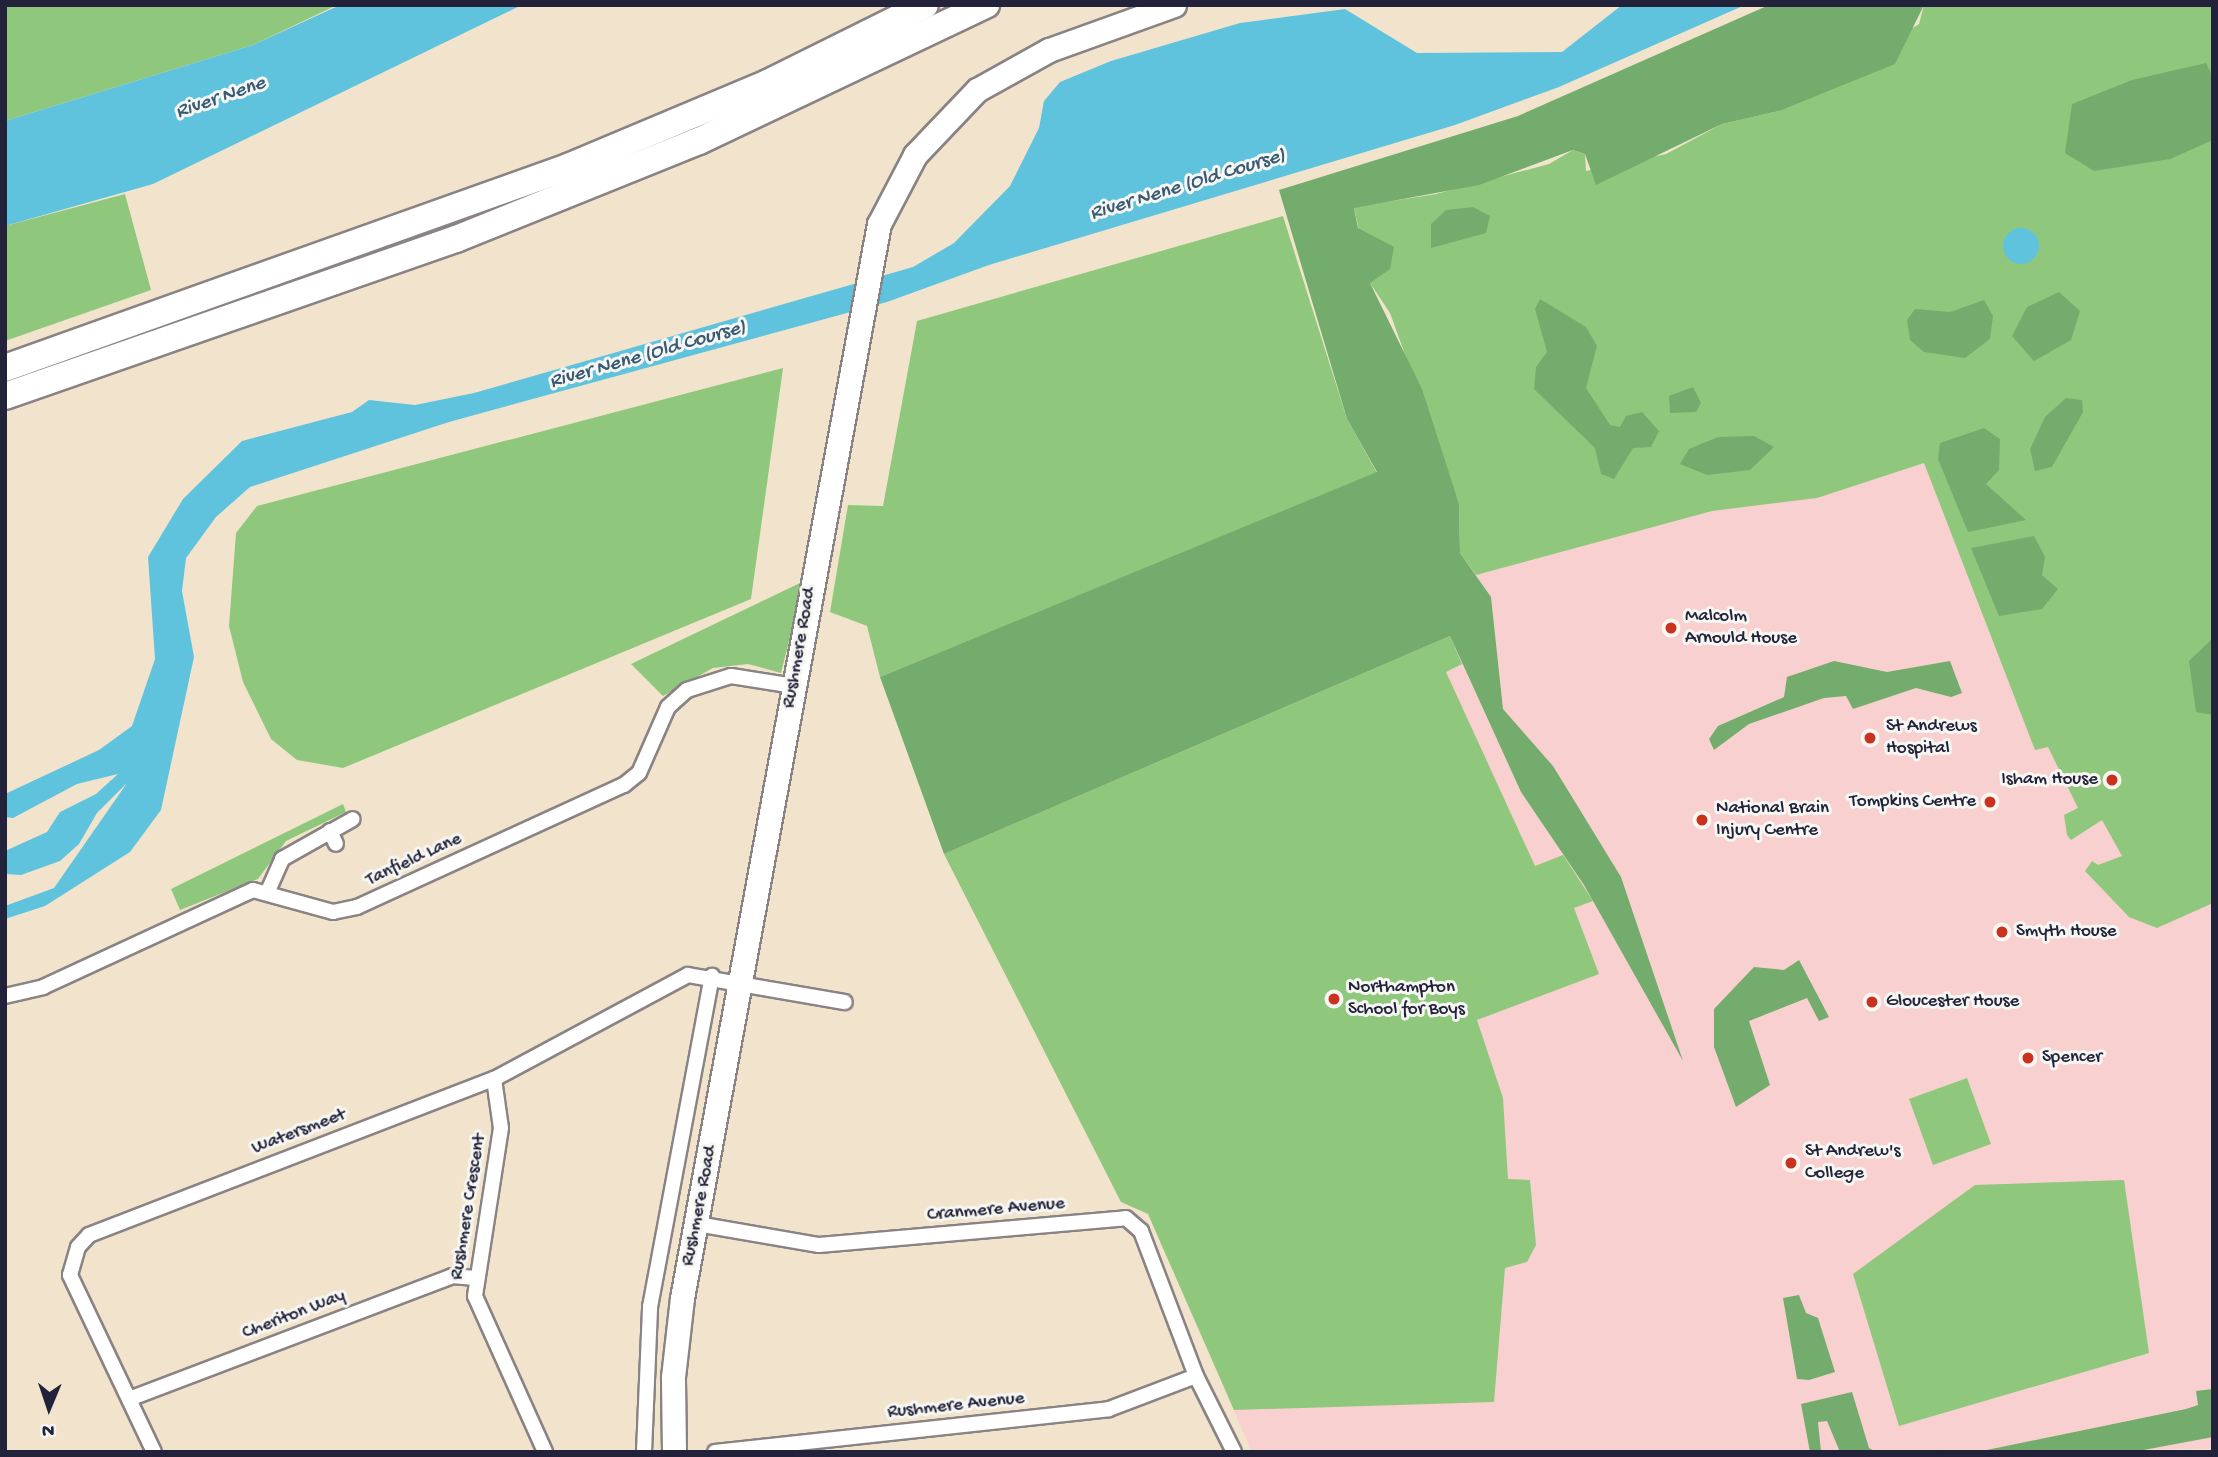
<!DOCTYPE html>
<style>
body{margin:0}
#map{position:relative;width:2218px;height:1457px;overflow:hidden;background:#f2e4cc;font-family:"Gochi Hand",sans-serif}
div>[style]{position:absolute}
.built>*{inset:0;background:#f7d0cf}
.green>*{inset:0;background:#8fc87d}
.forest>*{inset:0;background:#73ac6c}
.water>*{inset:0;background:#60c3de}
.round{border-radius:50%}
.roads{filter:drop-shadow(2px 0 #8a8384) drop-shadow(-2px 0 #8a8384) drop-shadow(0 2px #8a8384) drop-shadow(0 -2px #8a8384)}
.street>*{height:14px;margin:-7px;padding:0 7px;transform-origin:7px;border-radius:7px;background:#fff}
.primary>*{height:23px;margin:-11.5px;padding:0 11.5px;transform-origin:11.5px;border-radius:11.5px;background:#fff}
.highway>*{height:26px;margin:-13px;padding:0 13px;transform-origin:13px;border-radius:13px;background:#fff}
.dots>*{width:19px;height:19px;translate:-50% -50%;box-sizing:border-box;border:4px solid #f6f6f2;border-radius:50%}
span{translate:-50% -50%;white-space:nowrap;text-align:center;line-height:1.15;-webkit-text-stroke:6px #f6f6f2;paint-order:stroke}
.poi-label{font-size:19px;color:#22223b}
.left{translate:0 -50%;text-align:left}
.right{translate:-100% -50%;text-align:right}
.street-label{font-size:19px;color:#22223b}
.water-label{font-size:21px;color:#385a74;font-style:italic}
.frame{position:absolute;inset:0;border:7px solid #22223b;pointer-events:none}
.north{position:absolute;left:14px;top:1373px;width:70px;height:70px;-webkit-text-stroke:5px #f6f6f2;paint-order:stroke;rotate:182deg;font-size:19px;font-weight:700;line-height:28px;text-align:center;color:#22223b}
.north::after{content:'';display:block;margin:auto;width:24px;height:32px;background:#22223b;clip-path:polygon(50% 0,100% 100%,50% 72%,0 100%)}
</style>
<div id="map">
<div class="built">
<div style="clip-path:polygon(1924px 5px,2213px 5px,2213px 1449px,1252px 1452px,1148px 1214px,1121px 1202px,944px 854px,1450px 636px,1521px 792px,1584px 885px,1682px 1057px,1553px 766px,1503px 709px,1491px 597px,1460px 553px,1919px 24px)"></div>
</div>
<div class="green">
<div style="clip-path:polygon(5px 5px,337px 5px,253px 45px,5px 121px)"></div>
<div style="clip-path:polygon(1924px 5px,2213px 5px,2213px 903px,2157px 928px,2129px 917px,2085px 871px,2092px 861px,2098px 865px,2122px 856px,2102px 820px,2071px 840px,2067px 835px,2064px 815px,2078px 808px,2048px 747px,2035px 750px,1924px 463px,1817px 498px,1712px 511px,1476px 575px,1460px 553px,1459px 504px,1390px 313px,1370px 283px,1354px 207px,1436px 194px,1549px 164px,1573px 150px,1585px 154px,1586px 171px,1666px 154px,1722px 124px,1779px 111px,1919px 24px)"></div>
<div style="clip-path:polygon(125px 194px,151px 290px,5px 341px,5px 226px)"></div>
<div style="clip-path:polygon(1283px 216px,1347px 419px,1377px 473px,880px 677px,867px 626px,830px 612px,848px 505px,883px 506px,917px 321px)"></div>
<div style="clip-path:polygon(783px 368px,751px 599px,343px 768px,297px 760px,271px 739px,243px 682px,229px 626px,236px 533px,257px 506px)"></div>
<div style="clip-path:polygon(804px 581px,781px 673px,748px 664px,713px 668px,663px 696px,631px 664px)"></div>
<div style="clip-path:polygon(1450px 636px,1462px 664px,1446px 672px,1535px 866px,1563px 855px,1593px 901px,1574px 908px,1599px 974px,1477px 1020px,1503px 1098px,1508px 1179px,1530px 1180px,1536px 1245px,1527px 1262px,1505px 1268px,1494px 1402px,1234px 1410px,1148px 1214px,1121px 1202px,944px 854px)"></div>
<div style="clip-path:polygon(343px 804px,346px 812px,286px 841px,258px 879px,180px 910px,171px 889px)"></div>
<div style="clip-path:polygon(1967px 1078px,1991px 1144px,1933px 1165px,1909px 1099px)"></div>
<div style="clip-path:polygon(2124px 1180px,2149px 1353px,1899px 1426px,1853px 1274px,1975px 1185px)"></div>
</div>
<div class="forest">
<div style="clip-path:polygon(1769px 5px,1924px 5px,1895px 64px,1779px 111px,1722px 124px,1596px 185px,1585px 154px,1573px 150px,1479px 185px,1354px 208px,1358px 228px,1394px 247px,1390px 269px,1370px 283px,1422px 389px,1459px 504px,1460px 553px,1491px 597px,1503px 709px,1553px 766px,1621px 877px,1683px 1061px,1584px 885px,1521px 792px,1450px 636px,944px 854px,880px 677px,1377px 472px,1347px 419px,1279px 190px,1518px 116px)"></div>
<div style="clip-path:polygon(2206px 63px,2213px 78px,2213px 140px,2170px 159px,2094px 171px,2065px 153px,2072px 104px,2132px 80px)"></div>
<div style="clip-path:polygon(1473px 207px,1490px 216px,1486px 233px,1431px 248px,1431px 224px,1446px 210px)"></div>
<div style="clip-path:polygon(2059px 292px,2080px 311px,2071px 340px,2034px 361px,2012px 336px,2027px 307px)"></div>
<div style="clip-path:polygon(1540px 299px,1586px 327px,1597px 346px,1586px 388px,1610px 425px,1620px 427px,1626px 416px,1642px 412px,1659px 431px,1651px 447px,1633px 448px,1614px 479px,1601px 474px,1595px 448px,1534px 389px,1536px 367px,1547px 352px,1535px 309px)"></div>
<div style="clip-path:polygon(1984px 300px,1993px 316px,1990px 339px,1965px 358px,1924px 352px,1910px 340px,1907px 320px,1915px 309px,1950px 312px)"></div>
<div style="clip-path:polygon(1693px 387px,1701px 403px,1696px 412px,1670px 413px,1669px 396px)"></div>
<div style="clip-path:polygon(2066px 398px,2082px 400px,2083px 412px,2052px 467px,2035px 471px,2030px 449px,2045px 417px)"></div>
<div style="clip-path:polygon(1984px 428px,2000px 439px,1999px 470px,1986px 484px,2026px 520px,1968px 532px,1938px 459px,1940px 443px)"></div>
<div style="clip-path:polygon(1754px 436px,1774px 447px,1750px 470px,1707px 475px,1680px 464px,1689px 449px,1718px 437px)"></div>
<div style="clip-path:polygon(2034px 536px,2045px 557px,2042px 575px,2058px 589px,2042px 609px,1999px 616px,1971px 548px)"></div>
<div style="clip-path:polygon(2213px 638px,2213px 715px,2196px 712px,2189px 661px)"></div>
<div style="clip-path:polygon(1834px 661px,1887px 672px,1950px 661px,1962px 693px,1951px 697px,1916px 688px,1853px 709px,1846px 696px,1824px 698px,1749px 724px,1714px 750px,1709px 739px,1718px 726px,1784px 697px,1787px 677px)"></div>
<div style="clip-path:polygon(1799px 960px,1829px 1017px,1819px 1021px,1807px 998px,1749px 1021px,1770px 1085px,1736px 1107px,1714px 1047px,1714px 1009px,1754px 967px,1784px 970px)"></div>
<div style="clip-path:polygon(1799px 1295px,1806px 1313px,1818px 1318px,1835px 1372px,1809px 1380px,1797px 1379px,1783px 1298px)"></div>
<div style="clip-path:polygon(2213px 1389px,2213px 1437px,2133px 1452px,1977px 1452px,2186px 1409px,2198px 1405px,2196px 1391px)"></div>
<div style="clip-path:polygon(1852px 1392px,1869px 1448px,1876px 1452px,1840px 1452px,1827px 1421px,1818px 1422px,1821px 1452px,1810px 1452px,1801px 1404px)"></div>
</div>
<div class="water">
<div style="clip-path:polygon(340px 5px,522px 5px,153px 184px,5px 226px,5px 121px,253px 45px)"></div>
<div style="clip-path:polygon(1622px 5px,1745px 5px,1559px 87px,1455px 125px,989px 265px,887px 302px,449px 422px,250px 487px,216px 517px,186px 558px,182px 591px,194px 657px,161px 810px,130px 852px,45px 906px,5px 919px,5px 906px,54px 888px,127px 783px,97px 813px,79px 844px,60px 861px,21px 875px,5px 874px,5px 851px,47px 832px,60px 812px,96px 794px,118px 774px,77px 784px,13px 818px,5px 817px,5px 794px,99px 750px,132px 726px,155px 659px,148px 557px,183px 499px,242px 441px,352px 412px,369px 400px,415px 405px,474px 393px,913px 267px,954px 243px,1010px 186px,1039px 128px,1044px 101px,1060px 82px,1111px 61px,1240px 23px,1345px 9px,1417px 53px,1562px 52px)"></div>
<div class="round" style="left:2003px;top:228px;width:36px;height:36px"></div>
</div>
<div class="roads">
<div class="street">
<div style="left:330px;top:831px;width:14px;rotate:65deg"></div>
<div style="left:268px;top:891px;width:35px;rotate:-66deg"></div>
<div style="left:282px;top:859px;width:81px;rotate:-29.4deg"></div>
<div style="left:5px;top:996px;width:39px;rotate:-13deg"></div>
<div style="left:43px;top:987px;width:231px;rotate:-24.8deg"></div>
<div style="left:253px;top:890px;width:83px;rotate:15.4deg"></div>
<div style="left:333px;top:912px;width:25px;rotate:-12deg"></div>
<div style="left:357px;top:907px;width:294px;rotate:-24.6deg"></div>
<div style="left:624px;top:785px;width:19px;rotate:-39deg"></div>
<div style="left:639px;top:773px;width:72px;rotate:-66.3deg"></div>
<div style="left:668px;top:707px;width:25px;rotate:-42deg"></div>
<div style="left:687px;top:690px;width:46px;rotate:-17.7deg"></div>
<div style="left:731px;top:676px;width:64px;rotate:9deg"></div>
<div style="left:494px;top:1079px;width:49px;rotate:81.9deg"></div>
<div style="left:501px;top:1128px;width:170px;rotate:98.8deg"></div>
<div style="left:475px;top:1296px;width:171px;rotate:65.8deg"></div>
<div style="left:697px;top:1224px;width:124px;rotate:9.8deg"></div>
<div style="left:819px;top:1245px;width:308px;rotate:-5deg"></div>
<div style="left:1126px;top:1218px;width:20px;rotate:41deg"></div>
<div style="left:1141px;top:1231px;width:155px;rotate:69.2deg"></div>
<div style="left:1196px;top:1376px;width:85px;rotate:63.4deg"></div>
<div style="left:129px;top:1399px;width:346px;rotate:-20.8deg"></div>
<div style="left:452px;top:1276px;width:23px;rotate:5deg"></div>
<div style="left:154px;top:1452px;width:196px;rotate:-115.4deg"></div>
<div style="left:70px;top:1275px;width:29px;rotate:-74deg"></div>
<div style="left:78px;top:1247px;width:16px;rotate:-47deg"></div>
<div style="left:89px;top:1235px;width:434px;rotate:-21.1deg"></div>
<div style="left:494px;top:1079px;width:220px;rotate:-28.2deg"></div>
<div style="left:688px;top:975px;width:159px;rotate:9.8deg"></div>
<div style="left:644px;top:1452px;width:145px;rotate:-87.6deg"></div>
<div style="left:650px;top:1307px;width:337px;rotate:-79.4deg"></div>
<div style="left:715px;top:1452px;width:396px;rotate:-6.2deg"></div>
<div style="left:1109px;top:1409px;width:93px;rotate:-20.8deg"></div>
</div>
<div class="primary">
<div style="left:674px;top:1452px;width:75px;rotate:-90.8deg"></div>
<div style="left:673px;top:1377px;width:80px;rotate:-83.5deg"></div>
<div style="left:682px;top:1298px;width:1092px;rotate:-79.61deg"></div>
<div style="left:879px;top:224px;width:78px;rotate:-62.4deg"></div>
<div style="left:915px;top:155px;width:90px;rotate:-46.4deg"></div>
<div style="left:977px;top:90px;width:82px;rotate:-29.1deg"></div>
<div style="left:1049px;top:50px;width:133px;rotate:-19.8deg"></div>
</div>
<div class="highway">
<div style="left:5px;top:368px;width:598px;rotate:-19.65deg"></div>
<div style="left:568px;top:167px;width:217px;rotate:-22.8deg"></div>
<div style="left:768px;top:83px;width:175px;rotate:-26.4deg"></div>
<div style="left:5px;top:396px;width:478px;rotate:-19.2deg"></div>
<div style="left:456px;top:239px;width:262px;rotate:-22deg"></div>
<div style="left:699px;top:141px;width:318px;rotate:-25.4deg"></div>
</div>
</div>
<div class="dots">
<div style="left:1671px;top:628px;background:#c8321e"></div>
<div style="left:1870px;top:738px;background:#c8321e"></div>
<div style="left:2112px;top:780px;background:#c8321e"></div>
<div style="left:1990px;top:802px;background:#c8321e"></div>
<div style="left:1702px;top:820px;background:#c8321e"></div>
<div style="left:2002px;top:932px;background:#c8321e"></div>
<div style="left:1334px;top:999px;background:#c8321e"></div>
<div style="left:1872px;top:1002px;background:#c8321e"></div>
<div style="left:2028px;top:1058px;background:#c8321e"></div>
<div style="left:1791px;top:1163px;background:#c8321e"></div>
</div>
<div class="poi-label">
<span class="left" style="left:1685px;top:628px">Malcolm<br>Arnould House</span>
<span class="left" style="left:1886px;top:738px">St Andrews<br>Hospital</span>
<span class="right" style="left:2098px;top:780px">Isham House</span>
<span class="right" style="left:1976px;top:802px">Tompkins Centre</span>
<span class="left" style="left:1716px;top:820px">National Brain<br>Injury Centre</span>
<span class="left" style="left:2016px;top:932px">Smyth House</span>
<span class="left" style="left:1348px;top:999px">Northampton<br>School for Boys</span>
<span class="left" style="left:1886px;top:1002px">Gloucester House</span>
<span class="left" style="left:2042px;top:1058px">Spencer</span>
<span class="left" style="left:1805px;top:1163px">St Andrew's<br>College</span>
</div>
<div class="street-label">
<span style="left:800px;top:648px;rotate:-80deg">Rushmere Road</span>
<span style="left:414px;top:860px;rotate:-25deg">Tanfield Lane</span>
<span style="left:299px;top:1132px;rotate:-21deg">Watersmeet</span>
<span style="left:700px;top:1206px;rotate:-79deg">Rushmere Road</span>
<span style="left:469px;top:1207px;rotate:-81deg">Rushmere Crescent</span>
<span style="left:996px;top:1210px;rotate:-5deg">Cranmere Avenue</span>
<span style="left:294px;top:1315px;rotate:-21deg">Cheriton Way</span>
<span style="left:956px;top:1406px;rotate:-6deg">Rushmere Avenue</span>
</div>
<div class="water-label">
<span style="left:221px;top:99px;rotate:-19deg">River Nene</span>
<span style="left:1188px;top:186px;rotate:-17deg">River Nene (Old Course)</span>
<span style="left:648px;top:356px;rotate:-16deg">River Nene (Old Course)</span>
</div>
<div class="frame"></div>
<div class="north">N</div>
</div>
